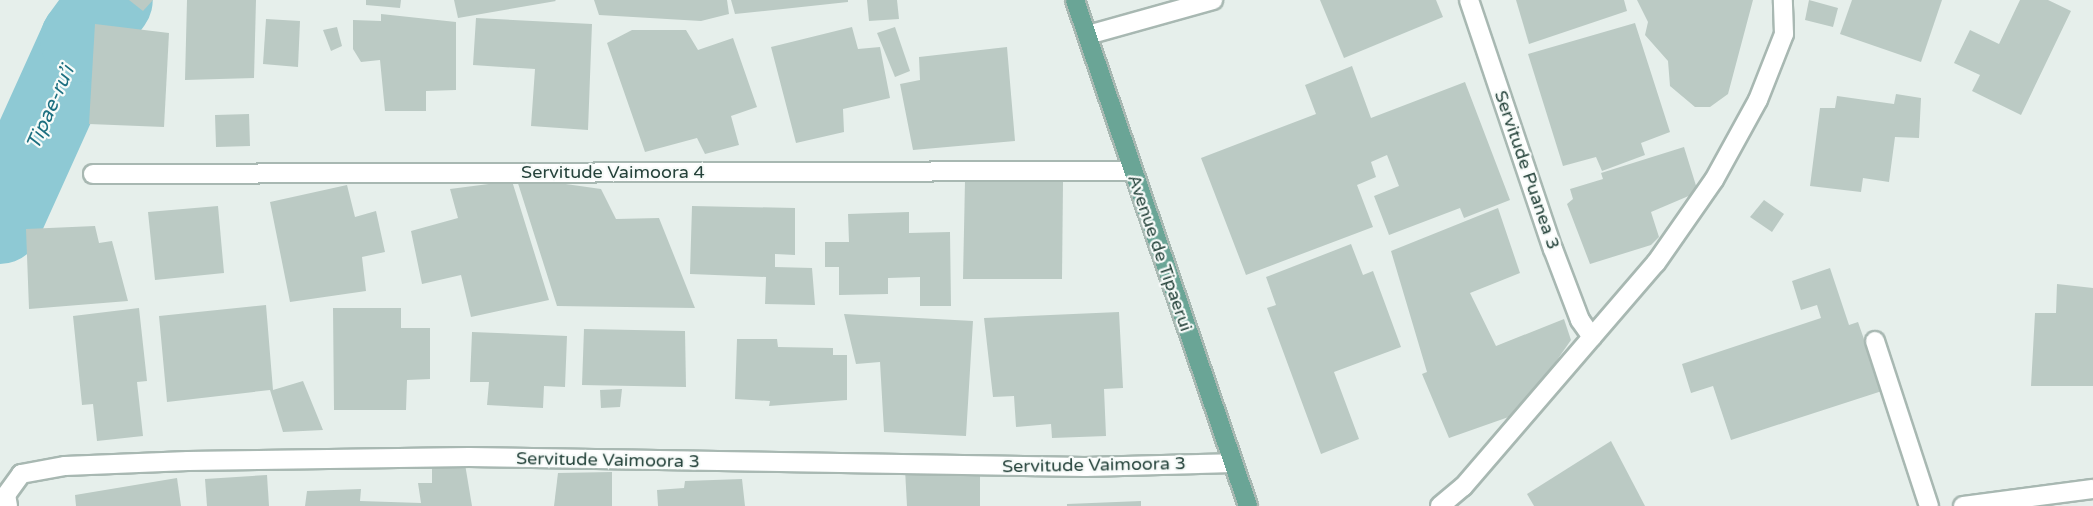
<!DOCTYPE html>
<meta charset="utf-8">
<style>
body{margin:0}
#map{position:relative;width:2093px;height:506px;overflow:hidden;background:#e6efeb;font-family:"Varela Round",sans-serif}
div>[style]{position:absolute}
.river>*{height:84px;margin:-42px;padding:0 42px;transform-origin:42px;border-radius:42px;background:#8ec9d4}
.building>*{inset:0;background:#bbcac4}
.roads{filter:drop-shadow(2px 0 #a8b8b2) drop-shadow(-2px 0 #a8b8b2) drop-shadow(0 2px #a8b8b2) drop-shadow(0 -2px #a8b8b2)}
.minor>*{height:18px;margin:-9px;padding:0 9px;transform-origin:9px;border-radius:9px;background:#fff}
.major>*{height:18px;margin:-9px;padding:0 9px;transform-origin:9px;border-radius:9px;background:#6aa596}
span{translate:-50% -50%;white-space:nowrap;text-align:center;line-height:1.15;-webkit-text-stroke:4.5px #f7fbf9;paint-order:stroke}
.street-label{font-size:18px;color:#24423a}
.water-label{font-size:20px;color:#1c6f80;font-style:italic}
</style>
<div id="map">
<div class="river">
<div style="left:0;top:222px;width:200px;rotate:-65.7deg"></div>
<div style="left:82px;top:40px;width:49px;rotate:-54.1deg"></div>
</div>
<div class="building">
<div style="clip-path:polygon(129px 0,153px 0,143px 11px)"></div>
<div style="clip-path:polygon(187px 0,256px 0,254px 78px,185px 80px)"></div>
<div style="clip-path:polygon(366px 0,401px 0,400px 8px,366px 5px)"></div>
<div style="clip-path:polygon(454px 0,555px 0,556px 1px,458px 18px)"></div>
<div style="clip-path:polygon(594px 0,727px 0,729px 14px,701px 21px,599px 15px)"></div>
<div style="clip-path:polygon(731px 0,848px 0,848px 2px,735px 14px)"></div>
<div style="clip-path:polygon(867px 0,897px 0,899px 19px,869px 21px)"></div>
<div style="clip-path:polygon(1320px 0,1436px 0,1443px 17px,1344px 58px)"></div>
<div style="clip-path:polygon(1516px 0,1624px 0,1627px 11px,1529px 44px)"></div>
<div style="clip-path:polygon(1637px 0,1753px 0,1728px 94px,1710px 107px,1695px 107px,1670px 86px,1668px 61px,1645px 35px,1648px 22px)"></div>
<div style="clip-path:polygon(1809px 0,1838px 8px,1833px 27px,1805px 20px)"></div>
<div style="clip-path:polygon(1852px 0,1942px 0,1921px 62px,1840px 34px)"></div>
<div style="clip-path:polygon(2020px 0,2048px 0,2071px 11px,2021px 115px,1972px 91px,1980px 75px,1954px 63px,1970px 30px,1999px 44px)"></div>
<div style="clip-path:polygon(381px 14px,456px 22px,456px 90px,426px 91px,426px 111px,385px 111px,380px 60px,361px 62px,353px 49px,353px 20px,381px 21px)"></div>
<div style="clip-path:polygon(476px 18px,592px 24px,588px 130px,531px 126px,535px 69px,473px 65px)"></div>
<div style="clip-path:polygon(266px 19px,300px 21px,298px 67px,263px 64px)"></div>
<div style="clip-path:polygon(1635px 23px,1670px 132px,1641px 143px,1645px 155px,1602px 171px,1596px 157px,1563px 166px,1528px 54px)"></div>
<div style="clip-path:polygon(95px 24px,169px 33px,164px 127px,89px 124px)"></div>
<div style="clip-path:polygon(337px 27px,342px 46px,331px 51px,323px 30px)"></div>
<div style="clip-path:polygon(852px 27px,858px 49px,880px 47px,890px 98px,843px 109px,844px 132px,796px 143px,771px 47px)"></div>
<div style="clip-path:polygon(895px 27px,910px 71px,895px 77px,877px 33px)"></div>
<div style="clip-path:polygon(632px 30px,686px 30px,698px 50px,733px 38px,757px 107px,731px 116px,739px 145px,705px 154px,697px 138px,645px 152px,607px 43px)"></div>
<div style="clip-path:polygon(1007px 47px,1015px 141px,913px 150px,900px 84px,920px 80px,919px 57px)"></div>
<div style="clip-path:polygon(1352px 66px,1371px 118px,1465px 82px,1510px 200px,1464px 218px,1460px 208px,1389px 235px,1374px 196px,1399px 186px,1387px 155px,1371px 162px,1376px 177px,1357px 185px,1373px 227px,1246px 275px,1201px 158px,1316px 114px,1305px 85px)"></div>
<div style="clip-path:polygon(1896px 94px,1921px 98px,1919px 138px,1895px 137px,1889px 182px,1863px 178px,1861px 192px,1810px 186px,1820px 108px,1835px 108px,1837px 96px,1894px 104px)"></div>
<div style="clip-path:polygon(249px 114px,250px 146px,216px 147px,215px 115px)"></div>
<div style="clip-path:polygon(1684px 147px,1698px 192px,1651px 212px,1659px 237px,1651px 245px,1590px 264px,1567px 204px,1573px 199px,1570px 189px,1603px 179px,1601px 173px)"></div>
<div style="clip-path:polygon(516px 177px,601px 189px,616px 219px,659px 218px,695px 308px,557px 306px)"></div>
<div style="clip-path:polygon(512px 181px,549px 300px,471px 317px,461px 275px,422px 284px,411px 231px,458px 218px,450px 189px)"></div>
<div style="clip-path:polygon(965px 181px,1063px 182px,1062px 279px,963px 279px)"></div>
<div style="clip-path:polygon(347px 185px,355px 217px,376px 211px,385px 252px,362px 257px,366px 291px,290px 302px,270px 202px)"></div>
<div style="clip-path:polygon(1764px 200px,1784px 214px,1772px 232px,1750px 217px)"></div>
<div style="clip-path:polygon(218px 206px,224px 273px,155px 280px,148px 212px)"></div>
<div style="clip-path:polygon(692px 206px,795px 208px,795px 255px,775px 254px,775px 267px,812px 268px,815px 305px,765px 304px,766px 277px,690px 274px)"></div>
<div style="clip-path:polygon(1498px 208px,1520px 273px,1470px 293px,1496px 346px,1564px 319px,1571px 340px,1520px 413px,1449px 438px,1422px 374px,1427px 372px,1391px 251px)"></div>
<div style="clip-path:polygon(909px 212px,909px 233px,950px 232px,951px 306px,920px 306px,920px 277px,888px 278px,888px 294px,839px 295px,839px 267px,825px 267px,825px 242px,849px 242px,848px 214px)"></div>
<div style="clip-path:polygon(95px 226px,99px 243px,112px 241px,128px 301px,29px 309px,26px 229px)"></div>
<div style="clip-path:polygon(1351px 244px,1363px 275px,1373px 271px,1401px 347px,1334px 372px,1359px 439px,1321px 454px,1267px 308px,1276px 305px,1266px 277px)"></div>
<div style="clip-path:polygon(1830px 268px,1849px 325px,1858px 322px,1882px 391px,1731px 440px,1713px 386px,1691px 393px,1682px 364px,1821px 318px,1817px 305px,1801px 310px,1792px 281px)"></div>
<div style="clip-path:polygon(2057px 284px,2093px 288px,2093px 386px,2031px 386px,2035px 313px,2056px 313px)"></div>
<div style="clip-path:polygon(266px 305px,273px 390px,303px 381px,323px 430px,283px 432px,270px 390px,167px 402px,159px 316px)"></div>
<div style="clip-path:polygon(139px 308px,147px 381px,137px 382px,143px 436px,97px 441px,93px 404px,82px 405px,73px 316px)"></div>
<div style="clip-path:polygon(333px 308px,401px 308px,401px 328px,430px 328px,430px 379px,407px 380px,406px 410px,334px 410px)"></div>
<div style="clip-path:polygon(1119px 312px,1123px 388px,1104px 389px,1106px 436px,1052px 438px,1051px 424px,1016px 427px,1014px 396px,993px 397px,984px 318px)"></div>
<div style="clip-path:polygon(844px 314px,973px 321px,966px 436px,884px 432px,880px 362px,856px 364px)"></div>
<div style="clip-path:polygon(584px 329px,685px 331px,686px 387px,582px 385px)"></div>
<div style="clip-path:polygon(472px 332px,567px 336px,565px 387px,544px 386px,543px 408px,487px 405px,489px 382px,470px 382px)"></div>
<div style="clip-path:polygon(737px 339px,777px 339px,778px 347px,833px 348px,833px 355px,847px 355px,847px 400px,769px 406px,770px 401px,735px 399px)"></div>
<div style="clip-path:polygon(622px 389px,620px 407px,601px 408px,600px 390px)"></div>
<div style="clip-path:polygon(1611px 441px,1645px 506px,1534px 506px,1527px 494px)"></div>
<div style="clip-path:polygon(432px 464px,465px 464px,472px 506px,305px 506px,307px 491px,361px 489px,360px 501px,421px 503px,418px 483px,432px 483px)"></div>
<div style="clip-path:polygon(905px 469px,980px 469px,980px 506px,907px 506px)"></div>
<div style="clip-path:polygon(612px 472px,612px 506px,554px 506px,558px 473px)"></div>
<div style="clip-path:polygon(267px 475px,269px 506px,207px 506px,205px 479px)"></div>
<div style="clip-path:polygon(177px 478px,181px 506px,76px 506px,75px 495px)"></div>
<div style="clip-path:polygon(742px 479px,745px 506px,658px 506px,657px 490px,684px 488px,685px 481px)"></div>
<div style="clip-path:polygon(1141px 501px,1141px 506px,1067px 506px,1067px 504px)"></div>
</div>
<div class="roads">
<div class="minor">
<div style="left:1469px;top:0;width:263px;rotate:71.4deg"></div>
<div style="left:1553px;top:249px;width:76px;rotate:69.2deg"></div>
<div style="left:1580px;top:320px;width:21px;rotate:55deg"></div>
<div style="left:1088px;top:35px;width:130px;rotate:-15.6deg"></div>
<div style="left:93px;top:174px;width:1039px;rotate:-0.17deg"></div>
<div style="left:1875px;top:341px;width:174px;rotate:71.9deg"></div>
<div style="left:8px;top:506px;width:11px;rotate:-100deg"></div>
<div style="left:6px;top:495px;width:26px;rotate:-54deg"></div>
<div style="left:21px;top:474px;width:45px;rotate:-10.3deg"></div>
<div style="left:65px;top:466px;width:123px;rotate:-2.3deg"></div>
<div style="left:188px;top:461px;width:281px;rotate:-0.8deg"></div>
<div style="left:469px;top:457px;width:616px;rotate:0.93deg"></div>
<div style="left:1085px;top:467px;width:148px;rotate:-1.5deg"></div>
<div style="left:1440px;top:506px;width:30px;rotate:-40deg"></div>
<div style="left:1463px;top:487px;width:296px;rotate:-49.3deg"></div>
<div style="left:1656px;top:263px;width:101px;rotate:-55.1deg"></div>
<div style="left:1714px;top:180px;width:91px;rotate:-61.2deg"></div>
<div style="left:1758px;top:100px;width:71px;rotate:-68.5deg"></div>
<div style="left:1784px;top:34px;width:34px;rotate:-92deg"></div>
<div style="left:1963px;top:506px;width:131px;rotate:-7.5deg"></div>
</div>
<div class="major">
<div style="left:1075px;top:0;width:535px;rotate:71.12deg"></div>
</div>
</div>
<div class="street-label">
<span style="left:1527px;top:170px;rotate:71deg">Servitude Puanea 3</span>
<span style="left:613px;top:172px">Servitude Vaimoora 4</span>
<span style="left:1160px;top:253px;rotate:71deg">Avenue de Tipaerui</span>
<span style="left:608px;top:460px;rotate:1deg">Servitude Vaimoora 3</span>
<span style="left:1094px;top:465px;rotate:-1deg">Servitude Vaimoora 3</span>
</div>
<div class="water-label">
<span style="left:51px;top:108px;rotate:-66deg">Tipae-ru’i</span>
</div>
</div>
